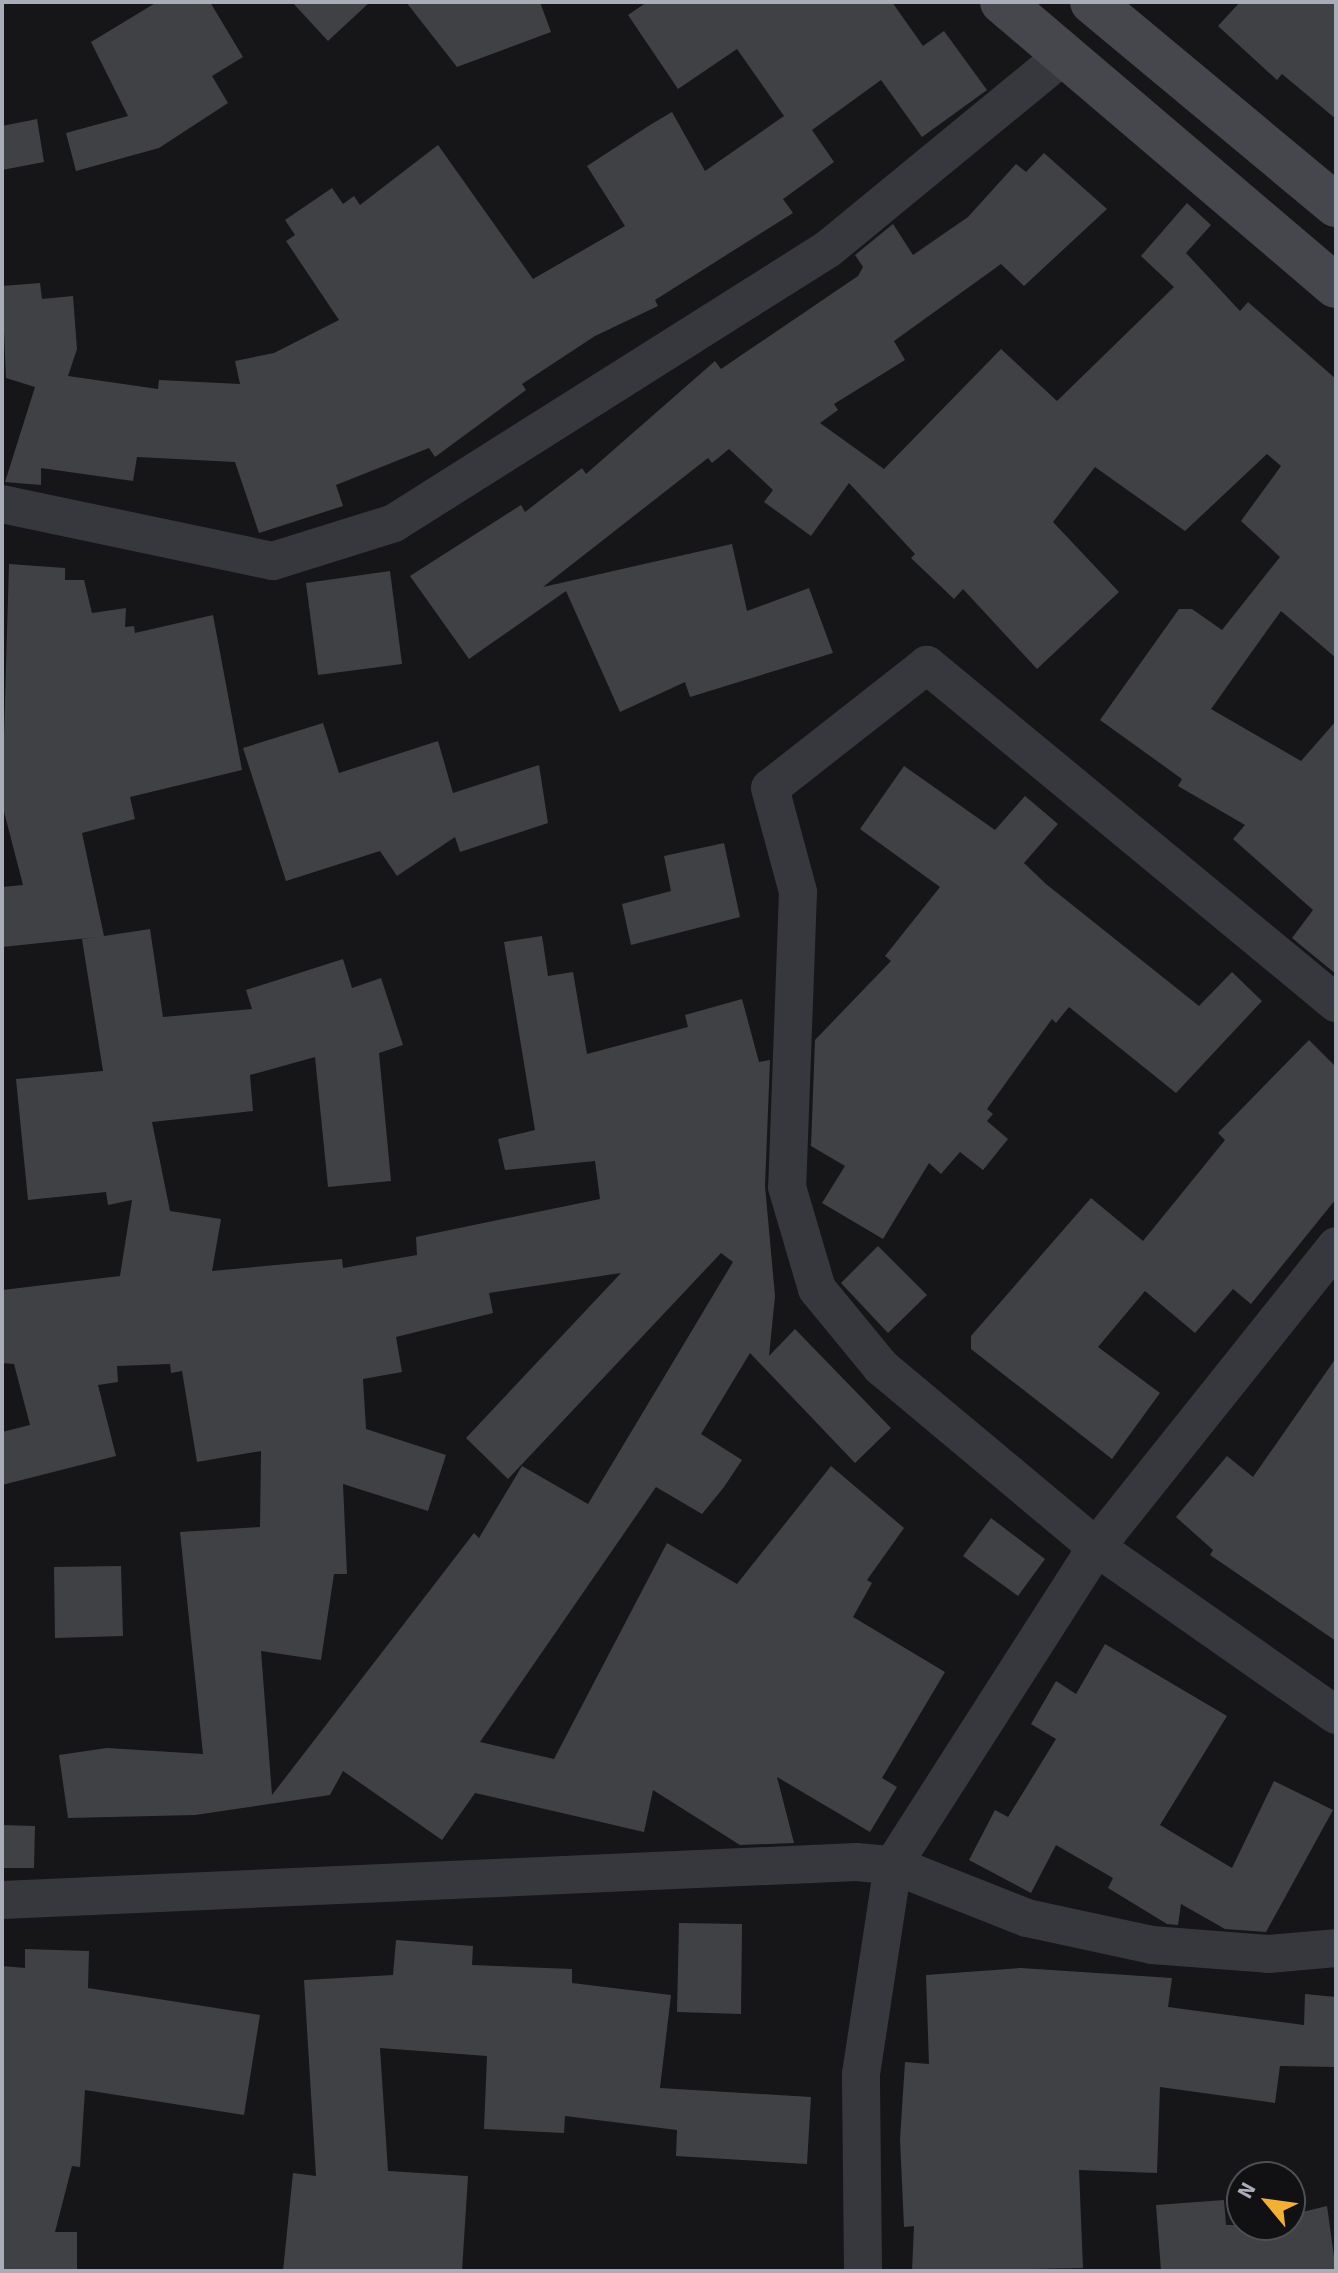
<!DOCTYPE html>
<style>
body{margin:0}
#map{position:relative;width:1338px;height:2273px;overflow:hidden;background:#161618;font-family:"Source Sans 3",sans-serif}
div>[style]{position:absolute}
.building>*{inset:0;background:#404145}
.street>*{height:38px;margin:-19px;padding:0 19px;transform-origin:19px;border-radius:19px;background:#37383d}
.secondary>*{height:44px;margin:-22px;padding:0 22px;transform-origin:22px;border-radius:22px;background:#45474d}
span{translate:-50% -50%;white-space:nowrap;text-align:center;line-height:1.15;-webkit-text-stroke:8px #111113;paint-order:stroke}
.frame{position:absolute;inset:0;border:4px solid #a8adb8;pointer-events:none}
.north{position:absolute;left:1226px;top:2161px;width:80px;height:80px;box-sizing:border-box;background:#111113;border:2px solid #4d4f55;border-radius:50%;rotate:299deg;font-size:22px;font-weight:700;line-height:32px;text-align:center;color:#a8adb8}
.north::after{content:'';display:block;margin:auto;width:28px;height:36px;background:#f2b134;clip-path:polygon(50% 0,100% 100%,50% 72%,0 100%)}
</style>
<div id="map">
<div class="building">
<div style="clip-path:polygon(157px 2px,210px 2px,243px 57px,212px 76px,228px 103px,159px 148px,76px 171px,66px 133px,128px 116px,91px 42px)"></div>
<div style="clip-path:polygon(292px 2px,370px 2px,328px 41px)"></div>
<div style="clip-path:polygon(406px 2px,540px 2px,551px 32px,457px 67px)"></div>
<div style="clip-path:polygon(647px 2px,892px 2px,923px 46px,944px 31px,987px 90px,922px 137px,881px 80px,812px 130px,834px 162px,783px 199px,793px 213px,655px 300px,658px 306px,595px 336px,522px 384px,526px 390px,435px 457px,429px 448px,336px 485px,343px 506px,259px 533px,235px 462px,137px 457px,133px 481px,41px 468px,41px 485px,5px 482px,35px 387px,6px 378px,2px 286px,40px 283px,42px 299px,73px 296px,77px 349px,68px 376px,158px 389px,159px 380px,240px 384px,235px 361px,274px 353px,339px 320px,286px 241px,295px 235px,285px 220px,332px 188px,343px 204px,354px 196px,360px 205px,438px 145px,533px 279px,625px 226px,587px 166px,650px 125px,672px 112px,705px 171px,784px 116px,737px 49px,678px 89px,628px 15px)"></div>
<div style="clip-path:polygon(1240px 2px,1336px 2px,1336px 119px,1282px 74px,1277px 80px,1218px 26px)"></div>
<div style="clip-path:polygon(37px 119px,44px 162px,2px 170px,2px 126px)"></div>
<div style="clip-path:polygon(1044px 153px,1107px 209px,1024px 286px,1001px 264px,894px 341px,905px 360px,834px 404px,838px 410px,820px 423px,884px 469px,1001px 349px,1057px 401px,1174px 287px,1141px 256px,1187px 203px,1211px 225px,1186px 253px,1240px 311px,1248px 302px,1336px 379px,1336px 658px,1281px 611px,1211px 709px,1301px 761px,1336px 721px,1336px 974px,1292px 938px,1313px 910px,1233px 839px,1245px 825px,1178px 786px,1182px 779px,1100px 720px,1179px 609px,1192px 609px,1222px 630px,1280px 557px,1241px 521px,1281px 466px,1267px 454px,1185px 531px,1095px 467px,1053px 522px,1119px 592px,1037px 669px,963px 589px,954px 599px,911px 558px,915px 554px,849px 483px,811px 536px,764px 502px,773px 490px,729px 449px,712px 463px,708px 458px,543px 587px,732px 544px,747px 611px,809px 588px,833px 653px,690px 697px,685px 682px,620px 712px,566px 591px,469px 659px,410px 576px,521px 505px,525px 512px,582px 468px,586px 474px,715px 361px,721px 369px,858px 276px,863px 267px,855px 255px,893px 224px,913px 255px,968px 217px,1016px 164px,1026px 172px)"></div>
<div style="clip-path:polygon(evenodd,9px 564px,65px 568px,65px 580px,84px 580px,92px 613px,126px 608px,125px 627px,134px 626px,135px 633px,213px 615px,242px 770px,130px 797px,135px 819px,82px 833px,104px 936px,150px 929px,163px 1017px,252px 1009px,246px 990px,343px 959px,352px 988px,381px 978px,403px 1045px,379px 1053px,391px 1181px,328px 1187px,315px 1057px,250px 1075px,253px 1111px,152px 1122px,170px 1211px,221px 1219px,212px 1271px,342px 1259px,343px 1268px,417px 1255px,416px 1237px,600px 1199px,595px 1161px,505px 1170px,498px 1139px,535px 1130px,504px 942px,542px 936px,548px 976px,573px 972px,587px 1054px,688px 1027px,685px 1015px,742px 999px,759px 1062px,770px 1060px,765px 1186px,775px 1296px,769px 1356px,795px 1329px,891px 1428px,855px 1463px,750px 1353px,701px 1434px,742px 1460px,724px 1487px,702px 1514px,656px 1487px,480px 1742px,554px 1759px,667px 1543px,737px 1584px,831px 1466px,904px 1528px,867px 1580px,872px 1583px,853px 1617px,945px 1672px,882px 1778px,897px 1787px,870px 1832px,777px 1777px,794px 1843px,740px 1845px,653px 1790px,644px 1832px,475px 1793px,442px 1840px,343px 1771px,330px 1795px,195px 1815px,68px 1818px,59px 1755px,107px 1748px,203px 1754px,180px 1532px,260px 1527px,261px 1451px,197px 1462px,182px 1371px,171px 1373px,170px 1364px,117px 1366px,118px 1382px,98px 1385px,116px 1456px,2px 1485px,2px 1432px,30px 1425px,14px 1364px,2px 1363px,2px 1290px,120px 1276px,132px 1200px,108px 1205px,106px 1192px,28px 1200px,16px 1079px,103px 1071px,82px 939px,98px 937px,2px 947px,2px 887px,23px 885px,2px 804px,9px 564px,721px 1253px,733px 1262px,588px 1504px,522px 1466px,479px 1538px,474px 1533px,272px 1795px,261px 1651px,321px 1660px,334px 1574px,347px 1574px,343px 1484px,428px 1511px,446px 1455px,366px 1429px,363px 1379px,402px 1372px,396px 1337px,493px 1313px,489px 1293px,621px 1273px,466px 1438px,508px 1479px,721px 1253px)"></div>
<div style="clip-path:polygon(390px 571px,402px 664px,318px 675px,306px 583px)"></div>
<div style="clip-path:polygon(323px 723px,339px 773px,438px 741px,453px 793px,539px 765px,548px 823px,460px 852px,455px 837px,397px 876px,380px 851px,286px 881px,243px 748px)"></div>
<div style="clip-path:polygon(904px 766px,995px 830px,1025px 796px,1058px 824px,1024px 863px,1046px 884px,1199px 1006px,1232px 972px,1262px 1001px,1176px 1093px,1069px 1007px,1056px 1023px,1052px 1019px,987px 1109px,993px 1114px,987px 1121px,1008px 1139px,983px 1170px,960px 1152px,941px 1174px,929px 1163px,883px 1239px,822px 1203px,845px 1166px,811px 1146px,815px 1040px,891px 961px,885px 956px,940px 887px,860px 829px)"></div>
<div style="clip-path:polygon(724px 843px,740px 917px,631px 945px,622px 904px,671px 891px,664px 856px)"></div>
<div style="clip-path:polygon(1309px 1040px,1336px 1067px,1336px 1199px,1251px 1304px,1233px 1289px,1195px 1333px,1145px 1291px,1098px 1347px,1160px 1393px,1112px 1459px,971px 1349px,971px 1336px,1091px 1198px,1143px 1241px,1225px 1140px,1218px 1133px)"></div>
<div style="clip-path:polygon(878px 1246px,927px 1295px,888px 1333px,841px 1283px)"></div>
<div style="clip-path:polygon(1336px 1358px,1336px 1641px,1210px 1555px,1213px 1550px,1176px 1517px,1227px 1456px,1253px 1477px)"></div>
<div style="clip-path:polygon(991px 1518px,1045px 1559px,1018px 1596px,963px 1556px)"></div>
<div style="clip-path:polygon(121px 1566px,123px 1636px,55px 1638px,54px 1567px)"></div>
<div style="clip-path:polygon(1105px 1644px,1227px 1716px,1160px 1825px,1232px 1868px,1274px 1781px,1333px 1810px,1266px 1932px,1225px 1929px,1181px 1904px,1178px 1925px,1167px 1924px,1108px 1888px,1113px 1878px,1056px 1845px,1031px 1893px,969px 1860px,995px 1810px,1008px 1817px,1056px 1739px,1031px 1724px,1056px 1681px,1076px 1694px)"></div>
<div style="clip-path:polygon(2px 1825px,35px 1826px,34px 1868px,2px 1868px)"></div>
<div style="clip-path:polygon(679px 1923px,742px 1924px,741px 2014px,677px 2012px)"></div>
<div style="clip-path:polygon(396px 1940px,473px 1946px,472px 1965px,572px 1969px,572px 1983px,671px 1995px,660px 2088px,811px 2097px,807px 2164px,676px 2156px,677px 2130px,565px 2116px,564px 2133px,484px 2129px,487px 2056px,380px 2048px,388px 2171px,468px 2176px,462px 2271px,283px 2271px,293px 2173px,316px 2176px,304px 1980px,393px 1975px)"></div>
<div style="clip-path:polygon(25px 1949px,89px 1951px,88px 1988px,260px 2015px,244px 2115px,85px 2090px,80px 2167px,72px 2166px,55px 2232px,77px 2232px,77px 2271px,2px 2271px,2px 1966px,25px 1968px)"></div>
<div style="clip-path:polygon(1021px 1968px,1172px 1978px,1168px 2007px,1304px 2025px,1305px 1994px,1336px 1997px,1336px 2067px,1280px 2066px,1275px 2103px,1160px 2087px,1157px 2173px,1079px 2170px,1083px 2268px,912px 2271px,914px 2226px,904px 2227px,900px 2139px,905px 2062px,929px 2064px,926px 1975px)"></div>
<div style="clip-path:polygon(1224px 2200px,1226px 2225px,1290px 2225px,1290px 2215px,1327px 2206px,1336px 2271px,1161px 2271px,1156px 2205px)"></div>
</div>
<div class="street">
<div style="left:2px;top:504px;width:277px;rotate:11.9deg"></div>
<div style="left:273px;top:561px;width:127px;rotate:-17.4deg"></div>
<div style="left:394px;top:523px;width:513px;rotate:-32.27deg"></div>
<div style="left:828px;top:249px;width:306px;rotate:-39.4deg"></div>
<div style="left:1336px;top:1003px;width:531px;rotate:-140.43deg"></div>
<div style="left:927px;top:665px;width:199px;rotate:141.9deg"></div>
<div style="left:770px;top:788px;width:108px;rotate:74.9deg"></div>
<div style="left:798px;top:892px;width:295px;rotate:92.1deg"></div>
<div style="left:787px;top:1187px;width:106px;rotate:73.6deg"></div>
<div style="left:817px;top:1289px;width:101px;rotate:50.6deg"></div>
<div style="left:881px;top:1367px;width:280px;rotate:39.9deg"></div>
<div style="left:1096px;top:1547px;width:293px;rotate:35deg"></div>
<div style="left:2px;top:1900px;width:855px;rotate:-2.55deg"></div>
<div style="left:856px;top:1862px;width:37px;rotate:5deg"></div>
<div style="left:893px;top:1865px;width:144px;rotate:21.6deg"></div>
<div style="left:1027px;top:1918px;width:128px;rotate:12.2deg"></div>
<div style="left:1152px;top:1945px;width:116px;rotate:4.4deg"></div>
<div style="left:1268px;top:1954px;width:68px;rotate:-5deg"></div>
<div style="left:863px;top:2271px;width:197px;rotate:-90.6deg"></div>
<div style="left:861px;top:2074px;width:211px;rotate:-81.3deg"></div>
<div style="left:893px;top:1865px;width:377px;rotate:-57.4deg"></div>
<div style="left:1096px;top:1547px;width:385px;rotate:-51.4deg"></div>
</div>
<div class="secondary">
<div style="left:1002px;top:2px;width:438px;rotate:40.4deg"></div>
<div style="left:1092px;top:2px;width:317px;rotate:39.8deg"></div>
</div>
<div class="frame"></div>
<div class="north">N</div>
</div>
